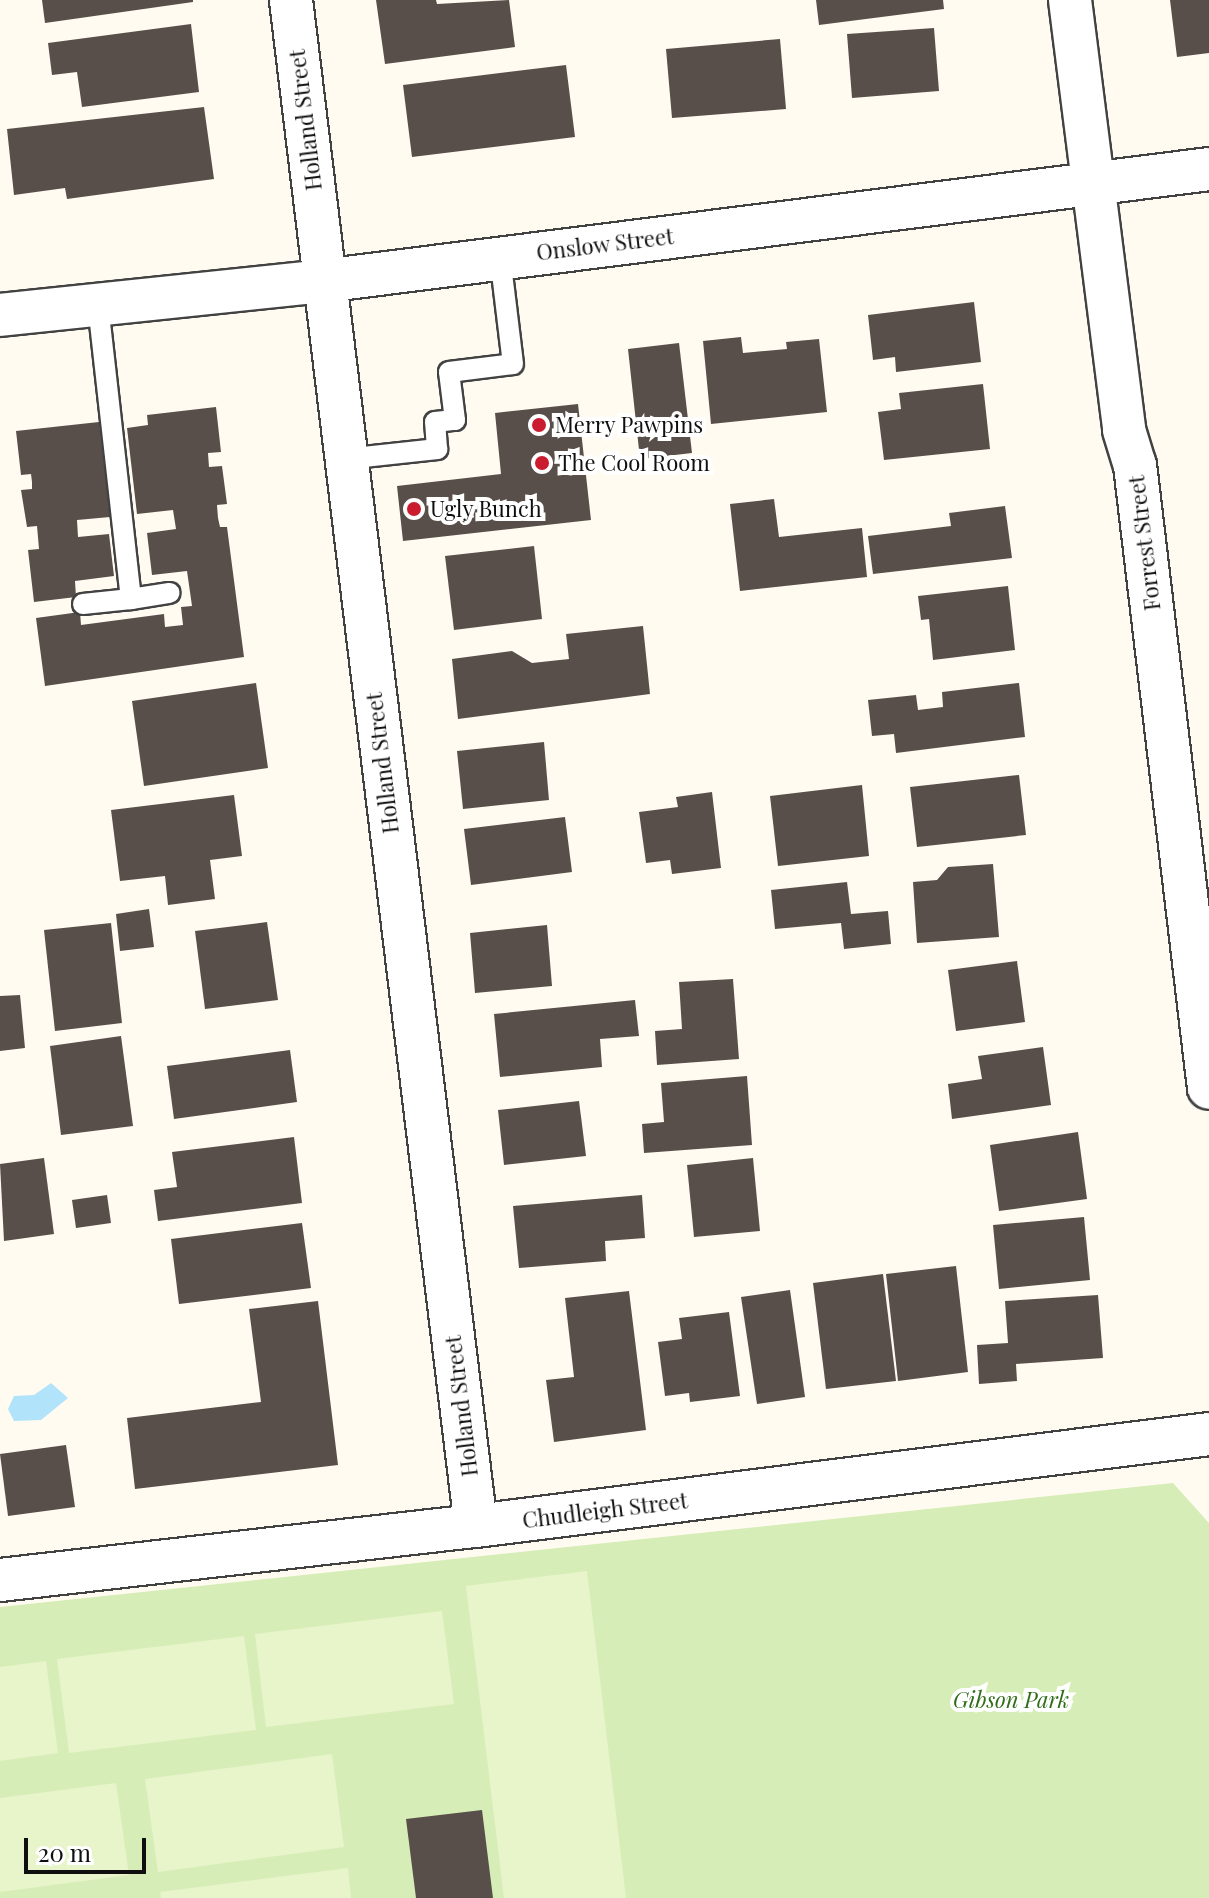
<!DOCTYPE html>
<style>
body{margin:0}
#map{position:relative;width:1209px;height:1898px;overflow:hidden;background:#fffbf1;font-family:"Playfair Display",serif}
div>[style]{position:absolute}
.green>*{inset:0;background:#d7edb7}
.pitch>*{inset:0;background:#e8f4ca}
.water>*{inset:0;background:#b1e4fb}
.building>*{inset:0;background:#594f4a}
.roads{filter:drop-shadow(2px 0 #424242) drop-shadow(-2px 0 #424242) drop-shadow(0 2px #424242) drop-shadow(0 -2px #424242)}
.lane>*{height:20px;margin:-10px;padding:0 10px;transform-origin:10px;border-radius:10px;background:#fff}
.street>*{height:42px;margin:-21px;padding:0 21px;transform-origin:21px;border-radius:21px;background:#fff}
.dots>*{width:22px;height:22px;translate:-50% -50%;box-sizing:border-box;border:4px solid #fff;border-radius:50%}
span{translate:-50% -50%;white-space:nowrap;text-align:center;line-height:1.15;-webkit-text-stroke:8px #fff;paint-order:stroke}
.street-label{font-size:22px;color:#0f0f0f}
.poi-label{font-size:22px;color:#0f0f0f}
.left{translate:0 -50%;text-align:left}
.park-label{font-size:22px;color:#306d19;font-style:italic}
.scale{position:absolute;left:24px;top:1838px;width:122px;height:36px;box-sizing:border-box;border:4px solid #0f0f0f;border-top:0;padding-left:10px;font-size:24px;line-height:28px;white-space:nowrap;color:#0f0f0f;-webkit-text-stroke:6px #fff;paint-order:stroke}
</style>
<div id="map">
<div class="green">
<div style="clip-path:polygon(1173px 1483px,1209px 1523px,1209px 1898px,0 1898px,0 1607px)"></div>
</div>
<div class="pitch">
<div style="clip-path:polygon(587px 1571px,626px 1898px,504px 1898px,466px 1586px)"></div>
<div style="clip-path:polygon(442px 1611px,454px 1704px,266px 1727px,255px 1634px)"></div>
<div style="clip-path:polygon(244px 1636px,256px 1730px,69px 1753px,57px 1659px)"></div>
<div style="clip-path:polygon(46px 1661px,58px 1753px,0 1761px,0 1667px)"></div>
<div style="clip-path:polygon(332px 1754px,344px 1847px,158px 1872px,145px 1779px)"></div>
<div style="clip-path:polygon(116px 1783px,129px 1875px,0 1892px,0 1798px)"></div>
<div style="clip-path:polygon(348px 1868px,351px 1898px,161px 1898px,160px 1892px)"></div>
</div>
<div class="water">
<div style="clip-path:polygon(51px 1383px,68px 1398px,41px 1420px,14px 1421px,8px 1409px,14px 1396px,34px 1395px)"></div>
</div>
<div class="building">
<div style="clip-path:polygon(42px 0,193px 0,193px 2px,45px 23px)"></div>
<div style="clip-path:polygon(376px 0,436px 0,437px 4px,509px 0,515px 47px,385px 64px)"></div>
<div style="clip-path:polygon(816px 0,943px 0,944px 9px,819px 25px)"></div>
<div style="clip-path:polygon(1170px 0,1209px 0,1209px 53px,1177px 57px)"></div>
<div style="clip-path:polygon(191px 24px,199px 92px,82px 107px,77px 72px,52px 75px,48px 43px)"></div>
<div style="clip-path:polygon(934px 28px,939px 91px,852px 98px,847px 34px)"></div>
<div style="clip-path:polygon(780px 39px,786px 109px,672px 118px,666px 49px)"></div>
<div style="clip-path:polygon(566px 65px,575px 137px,412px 157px,403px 85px)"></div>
<div style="clip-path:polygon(204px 107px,214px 179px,67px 199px,65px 188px,14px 195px,7px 129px)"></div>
<div style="clip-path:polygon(974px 302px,981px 362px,896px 372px,895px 357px,873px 360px,868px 315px)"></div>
<div style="clip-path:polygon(741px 337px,743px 353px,787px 349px,786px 342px,819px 339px,827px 412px,711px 424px,703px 341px)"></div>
<div style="clip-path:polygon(679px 343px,692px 453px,640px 459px,628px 349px)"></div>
<div style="clip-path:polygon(983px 384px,990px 449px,884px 460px,878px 412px,901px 409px,899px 393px)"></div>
<div style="clip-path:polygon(578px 404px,591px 520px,403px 541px,397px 486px,501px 474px,495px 413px)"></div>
<div style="clip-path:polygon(216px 407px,221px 452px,208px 453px,209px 467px,222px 466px,227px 504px,217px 505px,218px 518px,220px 527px,227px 527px,244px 657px,45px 686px,36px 618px,80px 612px,81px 625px,164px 614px,165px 627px,183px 625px,181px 607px,192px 606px,187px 571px,152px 575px,147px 533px,176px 529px,173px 510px,137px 514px,127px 428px,148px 425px,147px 415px)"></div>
<div style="clip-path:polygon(99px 422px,110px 517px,77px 520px,78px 537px,109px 534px,114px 576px,75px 581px,76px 597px,34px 602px,28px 550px,39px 549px,37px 526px,27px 527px,21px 490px,32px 489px,32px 482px,31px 474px,21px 475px,16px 431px)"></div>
<div style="clip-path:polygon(774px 499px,779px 537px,862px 528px,867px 577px,740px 591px,730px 504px)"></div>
<div style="clip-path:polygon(1005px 506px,1012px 558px,873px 574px,868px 536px,951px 526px,949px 513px)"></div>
<div style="clip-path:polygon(534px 546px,542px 619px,454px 630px,445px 556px)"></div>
<div style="clip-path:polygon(1008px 586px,1015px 650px,933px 660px,929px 619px,921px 620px,918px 596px)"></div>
<div style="clip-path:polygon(643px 626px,650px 694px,458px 719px,452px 659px,512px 651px,532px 663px,569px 659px,566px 634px)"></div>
<div style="clip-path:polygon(256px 683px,268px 768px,144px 786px,132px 701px)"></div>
<div style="clip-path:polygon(1019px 683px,1025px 737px,896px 753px,894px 734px,872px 736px,868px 700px,916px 695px,918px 710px,943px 707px,942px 692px)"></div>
<div style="clip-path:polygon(544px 742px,549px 800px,463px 809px,457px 751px)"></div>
<div style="clip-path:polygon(1019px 775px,1026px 835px,917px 847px,910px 787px)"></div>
<div style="clip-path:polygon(862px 785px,869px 856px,778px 866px,770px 796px)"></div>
<div style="clip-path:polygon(712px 792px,721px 868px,672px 874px,670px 860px,646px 863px,639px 812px,678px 807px,676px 797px)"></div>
<div style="clip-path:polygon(234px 795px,242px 856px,210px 860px,215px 899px,168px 905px,165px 876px,120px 881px,111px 810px)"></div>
<div style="clip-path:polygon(565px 817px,572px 872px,471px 885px,464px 829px)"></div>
<div style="clip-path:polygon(993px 864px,999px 937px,917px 943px,913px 882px,937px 880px,948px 867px)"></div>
<div style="clip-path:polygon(847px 882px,851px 914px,888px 911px,891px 944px,844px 949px,841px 923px,775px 929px,771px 890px)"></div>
<div style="clip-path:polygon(149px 909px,154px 947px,120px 951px,116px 914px)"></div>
<div style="clip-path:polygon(267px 922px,278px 1000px,205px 1009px,195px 931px)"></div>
<div style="clip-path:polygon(111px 923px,122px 1023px,55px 1031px,44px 930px)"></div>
<div style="clip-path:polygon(547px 925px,552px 986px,475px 993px,470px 933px)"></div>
<div style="clip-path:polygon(1017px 961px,1025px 1022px,956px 1031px,948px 970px)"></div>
<div style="clip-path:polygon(733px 979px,739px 1059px,657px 1065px,655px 1031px,682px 1029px,679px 982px)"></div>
<div style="clip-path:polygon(20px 995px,25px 1048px,0 1051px,0 996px)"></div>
<div style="clip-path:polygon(635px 1000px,639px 1036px,600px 1039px,602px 1067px,500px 1077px,494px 1014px)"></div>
<div style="clip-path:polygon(121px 1036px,133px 1126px,61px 1135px,50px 1046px)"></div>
<div style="clip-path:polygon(1043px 1047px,1051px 1105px,952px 1119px,948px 1084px,982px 1079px,978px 1056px)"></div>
<div style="clip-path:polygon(290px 1050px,297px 1102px,174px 1119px,167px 1066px)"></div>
<div style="clip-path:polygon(747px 1076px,752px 1145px,644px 1153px,642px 1124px,664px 1122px,661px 1083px)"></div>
<div style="clip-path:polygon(579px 1101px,586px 1156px,504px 1165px,498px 1110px)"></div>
<div style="clip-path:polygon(1078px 1132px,1087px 1199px,999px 1211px,990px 1145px)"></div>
<div style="clip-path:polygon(294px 1137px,302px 1203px,158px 1221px,154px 1190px,177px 1187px,172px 1152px)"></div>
<div style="clip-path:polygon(44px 1158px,54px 1234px,4px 1241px,0 1164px)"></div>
<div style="clip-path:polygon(753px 1158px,760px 1231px,694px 1237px,687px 1165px)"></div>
<div style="clip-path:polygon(107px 1195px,111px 1223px,76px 1228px,72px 1200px)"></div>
<div style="clip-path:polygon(642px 1195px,645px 1238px,605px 1241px,606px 1261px,519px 1268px,513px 1206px)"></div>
<div style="clip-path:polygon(1084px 1217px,1090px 1280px,999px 1289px,993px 1225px)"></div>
<div style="clip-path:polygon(302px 1223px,311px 1288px,179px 1304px,171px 1239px)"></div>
<div style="clip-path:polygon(956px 1266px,968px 1372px,898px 1381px,886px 1274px)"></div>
<div style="clip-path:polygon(883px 1274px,896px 1381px,826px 1389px,813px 1283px)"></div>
<div style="clip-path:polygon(790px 1290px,805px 1397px,757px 1404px,741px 1297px)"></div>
<div style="clip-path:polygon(629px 1291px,646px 1430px,554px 1442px,546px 1380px,574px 1377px,565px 1298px)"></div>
<div style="clip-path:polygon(1098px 1295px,1103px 1358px,1016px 1364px,1017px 1381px,979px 1384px,977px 1345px,1008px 1343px,1005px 1301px)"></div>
<div style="clip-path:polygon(318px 1301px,338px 1465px,135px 1489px,127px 1418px,261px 1402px,249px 1309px)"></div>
<div style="clip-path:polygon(729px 1312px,740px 1396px,690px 1402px,689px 1393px,665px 1396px,658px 1342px,682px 1339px,679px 1318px)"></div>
<div style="clip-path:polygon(66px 1445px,75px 1507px,8px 1516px,0 1454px)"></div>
<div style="clip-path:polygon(482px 1810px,493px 1898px,416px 1898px,406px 1819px)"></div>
</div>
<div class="roads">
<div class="lane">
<div style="left:98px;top:305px;width:296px;rotate:83.6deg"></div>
<div style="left:131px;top:599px;width:39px;rotate:-9deg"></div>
<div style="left:345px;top:459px;width:93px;rotate:-6.2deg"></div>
<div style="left:437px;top:449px;width:27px;rotate:-94deg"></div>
<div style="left:435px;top:422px;width:20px;rotate:-6deg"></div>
<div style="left:455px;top:420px;width:48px;rotate:-97.1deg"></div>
<div style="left:449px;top:372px;width:64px;rotate:-7.1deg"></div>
<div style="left:513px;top:364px;width:108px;rotate:-96.9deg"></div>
<div style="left:83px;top:604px;width:48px;rotate:-5.9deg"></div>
</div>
<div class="street">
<div style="left:291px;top:0;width:1537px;rotate:83.09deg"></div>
<div style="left:1070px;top:0;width:433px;rotate:82.8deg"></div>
<div style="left:1124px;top:430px;width:37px;rotate:73deg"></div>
<div style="left:1135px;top:465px;width:627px;rotate:83.23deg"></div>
<div style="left:0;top:315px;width:325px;rotate:-6deg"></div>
<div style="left:323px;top:281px;width:893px;rotate:-7.2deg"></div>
<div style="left:0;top:1580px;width:479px;rotate:-6.5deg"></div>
<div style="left:476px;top:1526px;width:739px;rotate:-7.15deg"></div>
</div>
</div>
<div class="dots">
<div style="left:539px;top:425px;background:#cb1b2f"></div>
<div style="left:542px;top:463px;background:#cb1b2f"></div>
<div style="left:414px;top:509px;background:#cb1b2f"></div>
</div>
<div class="street-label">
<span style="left:305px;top:120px;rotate:-97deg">Holland Street</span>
<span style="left:605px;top:244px;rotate:-7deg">Onslow Street</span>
<span style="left:1144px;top:543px;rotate:-97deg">Forrest Street</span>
<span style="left:382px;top:763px;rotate:-97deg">Holland Street</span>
<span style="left:461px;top:1406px;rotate:-97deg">Holland Street</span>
<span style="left:605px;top:1510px;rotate:-7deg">Chudleigh Street</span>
</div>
<div class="poi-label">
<span class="left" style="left:555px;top:425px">Merry Pawpins</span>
<span class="left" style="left:558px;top:463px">The Cool Room</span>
<span class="left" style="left:430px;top:509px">Ugly Bunch</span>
</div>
<div class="park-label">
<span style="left:1011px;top:1700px">Gibson Park</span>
</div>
<div class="scale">20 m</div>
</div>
